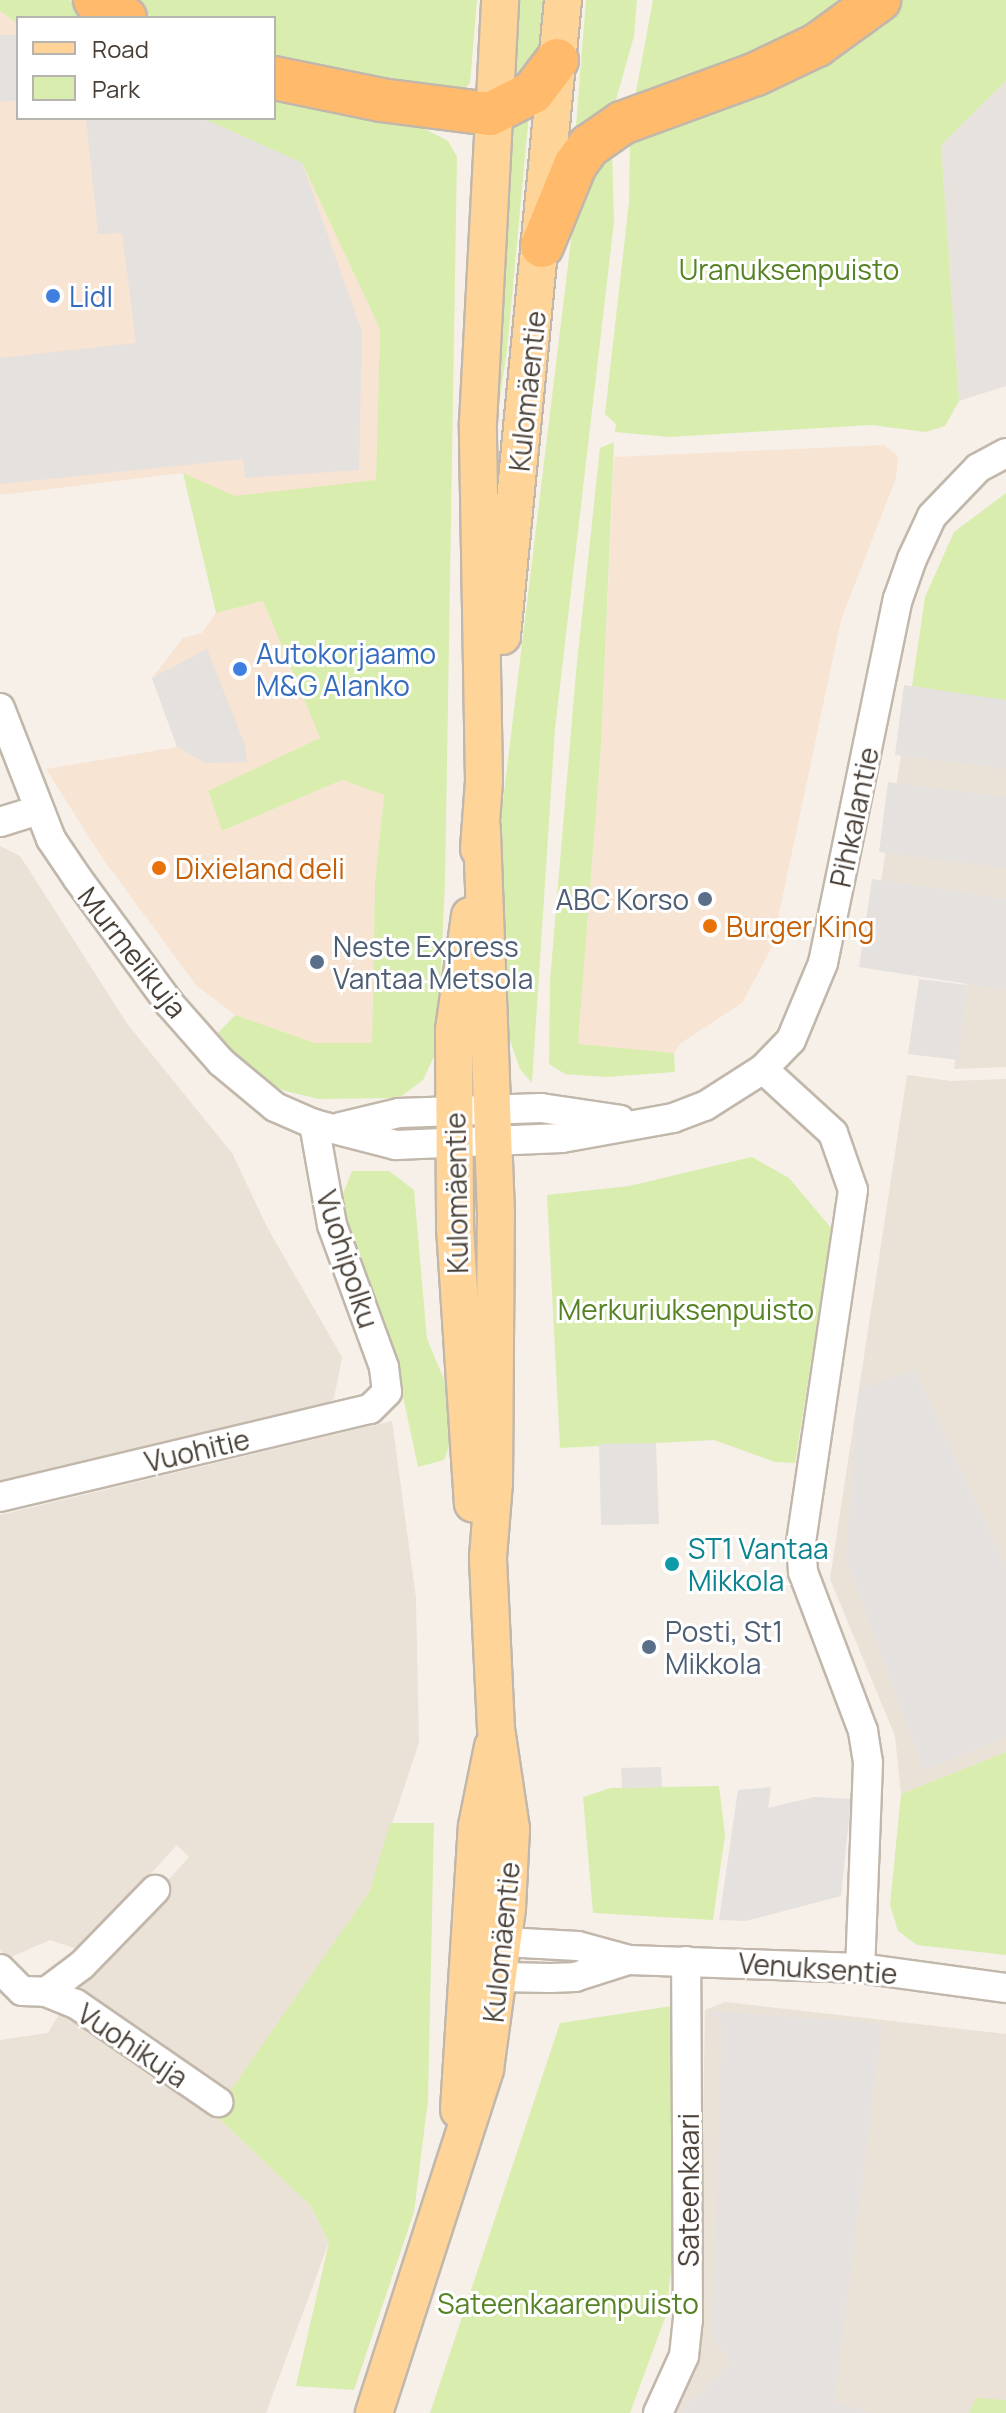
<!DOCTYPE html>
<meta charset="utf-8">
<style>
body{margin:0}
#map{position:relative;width:1006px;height:2413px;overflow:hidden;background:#f6f0e9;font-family:Manrope,sans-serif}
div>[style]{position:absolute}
.residential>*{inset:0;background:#eae1d7}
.commercial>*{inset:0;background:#f8e4d3}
.industrial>*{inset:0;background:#e8e2de}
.green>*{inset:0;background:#d9edaf}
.parking>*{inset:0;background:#e4e1de}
.roads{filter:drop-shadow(2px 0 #c2b7ab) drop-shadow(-2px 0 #c2b7ab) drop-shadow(0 2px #c2b7ab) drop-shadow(0 -2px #c2b7ab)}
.minor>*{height:28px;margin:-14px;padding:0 14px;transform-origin:14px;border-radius:14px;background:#fff}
.major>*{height:36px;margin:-18px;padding:0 18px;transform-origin:18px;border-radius:18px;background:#ffd499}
.highway>*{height:42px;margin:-21px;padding:0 21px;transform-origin:21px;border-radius:21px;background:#ffba6b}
.dots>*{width:22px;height:22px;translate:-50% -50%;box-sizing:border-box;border:4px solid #fff;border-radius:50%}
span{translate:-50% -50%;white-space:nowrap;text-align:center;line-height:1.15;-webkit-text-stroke:6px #fff;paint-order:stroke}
.park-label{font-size:28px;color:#548224}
.shop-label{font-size:28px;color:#366cbe}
.left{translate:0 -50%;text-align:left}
.street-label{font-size:28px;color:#4a4037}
.food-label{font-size:28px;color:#c56008}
.service-label{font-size:28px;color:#4e5e75}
.right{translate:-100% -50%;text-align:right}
.culture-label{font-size:28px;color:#0d838f}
.legend{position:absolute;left:16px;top:16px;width:260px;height:104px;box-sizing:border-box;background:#fff;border:2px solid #b7b3af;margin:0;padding:10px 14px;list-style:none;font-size:24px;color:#4a4037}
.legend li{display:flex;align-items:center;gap:16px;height:40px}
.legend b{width:40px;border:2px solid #b7b3af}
</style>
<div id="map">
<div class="residential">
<div style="clip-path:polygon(912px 686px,1006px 701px,1006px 1067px,954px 1069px,968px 980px,868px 963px)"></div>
<div style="clip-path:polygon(0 846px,20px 856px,128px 1025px,232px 1153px,268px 1229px,342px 1357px,334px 1398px,321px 1410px,0 1483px)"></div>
<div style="clip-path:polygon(907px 1075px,951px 1081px,1006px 1079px,1006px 1752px,901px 1794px,895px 1736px,830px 1579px)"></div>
<div style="clip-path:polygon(392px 1421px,416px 1598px,419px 1742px,370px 1891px,227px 2100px,75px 1996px,86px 1972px,189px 1857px,177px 1845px,80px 1950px,50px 1940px,6px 1959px,0 1949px,0 1515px)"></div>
<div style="clip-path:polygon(725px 2002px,1006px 2034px,1006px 2413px,668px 2413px,699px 2343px,705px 2010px)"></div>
<div style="clip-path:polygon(60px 2013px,214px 2114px,310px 2205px,329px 2242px,266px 2413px,0 2413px,0 2040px,48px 2033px)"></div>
</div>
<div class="commercial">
<div style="clip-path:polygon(0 11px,18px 24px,18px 118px,202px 118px,302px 163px,380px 329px,376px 481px,235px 497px,183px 473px,0 495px)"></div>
<div style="clip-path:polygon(884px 445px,898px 456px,896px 478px,841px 620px,772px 947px,742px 1003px,681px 1043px,674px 1053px,578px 1045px,601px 746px,614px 457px)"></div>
<div style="clip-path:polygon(263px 601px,320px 738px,208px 792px,223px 831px,342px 780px,384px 795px,375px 882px,372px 1043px,315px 1043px,261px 1025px,235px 1015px,196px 985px,103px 859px,46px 769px,177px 747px,152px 678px,183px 638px,202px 633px,216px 613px)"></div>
</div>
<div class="industrial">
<div style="clip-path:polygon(1006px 81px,1006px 386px,959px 401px,941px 145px)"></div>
</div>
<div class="green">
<div style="clip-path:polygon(0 0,69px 0,99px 18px,18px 18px,18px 24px,0 11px)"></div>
<div style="clip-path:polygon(119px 0,477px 0,470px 83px,460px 93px,274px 63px,274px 18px,154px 18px)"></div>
<div style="clip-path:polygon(518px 0,545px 0,543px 33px,528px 74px,514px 82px)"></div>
<div style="clip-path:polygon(586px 0,637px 0,634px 36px,614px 107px,576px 126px)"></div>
<div style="clip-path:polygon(653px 0,855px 0,810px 39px,685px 85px,657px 87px,635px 97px)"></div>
<div style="clip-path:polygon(897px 0,1006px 0,1006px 81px,941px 145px,959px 401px,945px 426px,926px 432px,871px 425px,669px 437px,615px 432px,616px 424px,605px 414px,629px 202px,630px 137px)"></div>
<div style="clip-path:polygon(274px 94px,409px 121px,448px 141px,457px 157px,445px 883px,437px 1050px,423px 1080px,399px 1098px,318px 1099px,282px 1090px,244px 1066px,218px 1033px,235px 1015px,315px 1043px,372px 1043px,375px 882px,384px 795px,342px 780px,222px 831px,208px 791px,320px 738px,263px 601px,216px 613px,183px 473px,235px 496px,376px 480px,380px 329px,302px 163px,202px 118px,274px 118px)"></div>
<div style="clip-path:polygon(529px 114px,507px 350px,498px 411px,493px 411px,506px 130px)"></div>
<div style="clip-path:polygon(612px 148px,614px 222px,555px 729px,532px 1083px,520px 1069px,504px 1023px,502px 809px,571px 240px,580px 190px)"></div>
<div style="clip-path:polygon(614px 442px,601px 747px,578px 1044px,674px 1053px,675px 1072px,606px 1077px,565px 1074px,549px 1064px,550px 981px,576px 672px,600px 448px)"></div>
<div style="clip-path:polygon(1006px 493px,1006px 701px,912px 686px,925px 597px,954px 532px)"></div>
<div style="clip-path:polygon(752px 1157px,789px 1178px,832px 1229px,795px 1463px,775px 1462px,714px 1440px,560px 1448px,547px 1195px,629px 1186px)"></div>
<div style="clip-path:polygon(352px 1171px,389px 1171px,414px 1190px,427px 1339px,446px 1384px,451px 1441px,444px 1460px,418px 1467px,401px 1387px,339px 1204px)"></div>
<div style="clip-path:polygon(1006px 1752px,1006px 1955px,917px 1945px,898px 1931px,890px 1905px,901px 1794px)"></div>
<div style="clip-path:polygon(719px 1786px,725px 1835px,713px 1920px,593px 1913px,583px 1797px,611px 1788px)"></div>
<div style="clip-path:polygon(390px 1823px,434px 1823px,428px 2100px,414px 2212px,354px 2390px,296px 2386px,329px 2242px,310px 2205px,214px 2114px,370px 1891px)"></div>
<div style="clip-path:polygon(672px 2006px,675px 2236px,666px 2315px,630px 2413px,430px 2413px,560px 2023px)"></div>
<div style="clip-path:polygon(976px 2398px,1006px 2400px,1006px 2413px,969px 2413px)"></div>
</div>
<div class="parking">
<div style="clip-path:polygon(0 35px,18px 35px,18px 100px,0 102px)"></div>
<div style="clip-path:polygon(86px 118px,202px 118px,302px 163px,362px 332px,359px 470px,245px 478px,243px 459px,0 484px,0 358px,136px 343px,122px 233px,98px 234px)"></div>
<div style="clip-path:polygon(207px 649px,245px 745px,247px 762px,206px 763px,177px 747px,152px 678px)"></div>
<div style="clip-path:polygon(904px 685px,1006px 700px,1006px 769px,895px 755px)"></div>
<div style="clip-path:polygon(888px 782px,1006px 797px,1006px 868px,879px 852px)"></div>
<div style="clip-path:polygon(872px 879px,1006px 899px,1006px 990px,859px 967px)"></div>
<div style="clip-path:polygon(919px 979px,967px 985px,958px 1060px,908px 1054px)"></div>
<div style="clip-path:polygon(915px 1370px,1006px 1567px,1006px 1736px,924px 1771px,846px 1560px,859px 1389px)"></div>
<div style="clip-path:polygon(656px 1443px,659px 1524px,601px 1525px,599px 1444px)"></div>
<div style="clip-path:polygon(661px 1767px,662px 1787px,622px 1788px,621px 1768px)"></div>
<div style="clip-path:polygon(771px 1787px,768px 1808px,814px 1797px,851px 1799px,841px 1896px,746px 1921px,719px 1920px,738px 1790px)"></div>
<div style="clip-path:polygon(710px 2011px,882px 2024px,834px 2402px,871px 2413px,679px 2413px,732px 2362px,713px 2340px,722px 2024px)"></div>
</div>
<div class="roads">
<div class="minor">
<div style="left:0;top:708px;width:141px;rotate:68.7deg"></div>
<div style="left:51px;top:839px;width:48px;rotate:56deg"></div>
<div style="left:78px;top:879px;width:154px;rotate:53.7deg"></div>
<div style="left:169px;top:1003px;width:79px;rotate:48.6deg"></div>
<div style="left:221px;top:1062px;width:70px;rotate:39.8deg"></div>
<div style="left:275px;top:1107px;width:43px;rotate:23.6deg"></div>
<div style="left:314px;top:1124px;width:85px;rotate:14.4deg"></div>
<div style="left:396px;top:1145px;width:166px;rotate:-2.4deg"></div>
<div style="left:562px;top:1138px;width:113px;rotate:-10.2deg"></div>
<div style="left:673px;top:1118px;width:34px;rotate:-21deg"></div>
<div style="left:705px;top:1106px;width:69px;rotate:-32.5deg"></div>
<div style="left:763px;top:1069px;width:40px;rotate:-46deg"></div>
<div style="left:791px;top:1040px;width:83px;rotate:-67.4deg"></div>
<div style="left:823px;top:963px;width:372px;rotate:-78.4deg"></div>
<div style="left:898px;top:599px;width:42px;rotate:-70.7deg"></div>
<div style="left:912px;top:559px;width:47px;rotate:-65.1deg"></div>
<div style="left:932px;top:516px;width:66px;rotate:-46.2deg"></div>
<div style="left:978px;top:468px;width:32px;rotate:-28deg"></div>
<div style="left:0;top:822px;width:41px;rotate:-17.1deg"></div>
<div style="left:763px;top:1069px;width:95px;rotate:42.4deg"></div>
<div style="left:833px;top:1133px;width:60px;rotate:70.7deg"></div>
<div style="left:853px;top:1190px;width:357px;rotate:98.4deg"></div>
<div style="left:801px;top:1543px;width:29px;rotate:86deg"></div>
<div style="left:803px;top:1572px;width:170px;rotate:69.3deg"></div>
<div style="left:863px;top:1731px;width:32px;rotate:81deg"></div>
<div style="left:868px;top:1763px;width:205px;rotate:92.2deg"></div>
<div style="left:340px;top:1127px;width:61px;rotate:-13.3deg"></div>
<div style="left:399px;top:1113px;width:142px;rotate:-2deg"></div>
<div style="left:541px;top:1108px;width:80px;rotate:8.6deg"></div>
<div style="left:0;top:1497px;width:380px;rotate:-13.4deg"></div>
<div style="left:370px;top:1409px;width:24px;rotate:-45deg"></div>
<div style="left:387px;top:1392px;width:25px;rotate:-97deg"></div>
<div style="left:384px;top:1367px;width:151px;rotate:-110.1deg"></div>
<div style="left:332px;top:1225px;width:103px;rotate:-100.1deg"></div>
<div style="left:484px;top:1950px;width:22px;rotate:-22deg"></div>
<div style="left:504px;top:1942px;width:74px;rotate:3.1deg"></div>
<div style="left:578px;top:1946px;width:53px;rotate:15.4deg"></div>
<div style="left:629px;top:1960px;width:231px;rotate:2deg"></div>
<div style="left:860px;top:1968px;width:147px;rotate:7.8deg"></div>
<div style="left:484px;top:1965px;width:21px;rotate:35deg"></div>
<div style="left:501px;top:1977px;width:49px;rotate:1.2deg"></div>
<div style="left:550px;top:1978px;width:25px;rotate:-2deg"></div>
<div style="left:575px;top:1977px;width:56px;rotate:-17.8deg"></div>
<div style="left:0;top:1969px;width:31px;rotate:45deg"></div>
<div style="left:22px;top:1991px;width:24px;rotate:2deg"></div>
<div style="left:46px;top:1992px;width:32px;rotate:22deg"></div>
<div style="left:76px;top:2004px;width:173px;rotate:34.6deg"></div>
<div style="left:46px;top:1992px;width:45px;rotate:-36.9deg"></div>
<div style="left:82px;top:1965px;width:105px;rotate:-45.8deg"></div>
<div style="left:658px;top:2413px;width:63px;rotate:-65.5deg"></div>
<div style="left:684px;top:2356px;width:36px;rotate:-84deg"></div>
<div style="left:688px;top:2320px;width:359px;rotate:-90.3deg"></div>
</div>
<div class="major">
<div style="left:502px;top:636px;width:639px;rotate:-84.52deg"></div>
<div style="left:479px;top:849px;width:68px;rotate:-85.8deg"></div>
<div style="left:484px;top:781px;width:358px;rotate:-91deg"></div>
<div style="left:478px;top:423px;width:424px;rotate:-87deg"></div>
<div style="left:470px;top:916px;width:115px;rotate:98deg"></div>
<div style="left:454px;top:1030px;width:197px;rotate:89.7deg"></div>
<div style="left:455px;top:1227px;width:277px;rotate:86.3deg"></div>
<div style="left:459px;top:2110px;width:285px;rotate:-86.4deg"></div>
<div style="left:477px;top:1826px;width:81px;rotate:-78.6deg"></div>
<div style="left:374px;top:2413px;width:361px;rotate:-72.1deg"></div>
<div style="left:485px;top:2069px;width:162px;rotate:-82.2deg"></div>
<div style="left:507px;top:1908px;width:79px;rotate:-87.1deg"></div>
<div style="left:511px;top:1829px;width:101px;rotate:-98.5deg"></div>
<div style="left:496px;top:1729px;width:172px;rotate:-92.7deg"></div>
<div style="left:488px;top:1557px;width:74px;rotate:-85.4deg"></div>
<div style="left:494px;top:1483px;width:268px;rotate:-89.6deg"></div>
<div style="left:496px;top:1215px;width:388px;rotate:-92.1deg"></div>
</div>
<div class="highway">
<div style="left:95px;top:0;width:35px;rotate:31deg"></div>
<div style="left:274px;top:78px;width:109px;rotate:11.6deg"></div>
<div style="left:381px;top:100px;width:110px;rotate:7.3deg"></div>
<div style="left:490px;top:114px;width:48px;rotate:-27.1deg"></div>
<div style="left:533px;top:92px;width:40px;rotate:-53deg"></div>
<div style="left:542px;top:246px;width:87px;rotate:-67.8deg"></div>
<div style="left:575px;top:165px;width:24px;rotate:-54deg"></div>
<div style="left:589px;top:146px;width:40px;rotate:-34.9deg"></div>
<div style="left:622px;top:123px;width:143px;rotate:-20.1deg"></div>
<div style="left:756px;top:74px;width:68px;rotate:-25.4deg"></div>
<div style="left:817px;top:45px;width:77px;rotate:-36deg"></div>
</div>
</div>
<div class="dots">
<div style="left:53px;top:296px;background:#3f7fe0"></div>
<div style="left:240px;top:669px;background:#3f7fe0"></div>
<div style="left:159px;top:868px;background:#e8710a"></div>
<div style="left:705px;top:899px;background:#5c6f8a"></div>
<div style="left:710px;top:926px;background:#e8710a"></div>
<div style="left:317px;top:962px;background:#5c6f8a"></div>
<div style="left:672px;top:1564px;background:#0f9aa8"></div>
<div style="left:649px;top:1647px;background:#5c6f8a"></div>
</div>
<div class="park-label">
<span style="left:789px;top:269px">Uranuksenpuisto</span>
<span style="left:686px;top:1309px">Merkuriuksenpuisto</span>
<span style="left:568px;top:2303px">Sateenkaarenpuisto</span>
</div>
<div class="shop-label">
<span class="left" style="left:69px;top:296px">Lidl</span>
<span class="left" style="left:256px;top:669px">Autokorjaamo<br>M&amp;G Alanko</span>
</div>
<div class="street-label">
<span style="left:527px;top:391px;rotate:-84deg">Kulomäentie</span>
<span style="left:854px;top:817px;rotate:-78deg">Pihkalantie</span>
<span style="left:133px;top:952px;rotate:52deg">Murmelikuja</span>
<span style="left:456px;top:1193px;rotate:-91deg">Kulomäentie</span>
<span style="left:348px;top:1259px;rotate:72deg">Vuohipolku</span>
<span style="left:197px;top:1450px;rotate:-13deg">Vuohitie</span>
<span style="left:501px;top:1942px;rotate:-84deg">Kulomäentie</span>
<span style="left:818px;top:1968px;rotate:4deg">Venuksentie</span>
<span style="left:133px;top:2045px;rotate:34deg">Vuohikuja</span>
<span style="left:688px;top:2190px;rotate:-90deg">Sateenkaari</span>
</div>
<div class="food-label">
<span class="left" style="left:175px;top:868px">Dixieland deli</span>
<span class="left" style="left:726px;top:926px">Burger King</span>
</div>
<div class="service-label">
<span class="right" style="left:689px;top:899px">ABC Korso</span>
<span class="left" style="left:333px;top:962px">Neste Express<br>Vantaa Metsola</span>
<span class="left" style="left:665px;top:1647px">Posti, St1<br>Mikkola</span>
</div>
<div class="culture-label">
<span class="left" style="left:688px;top:1564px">ST1 Vantaa<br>Mikkola</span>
</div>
<ul class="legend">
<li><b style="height:10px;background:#ffd499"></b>Road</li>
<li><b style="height:22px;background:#d9edaf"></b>Park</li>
</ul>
</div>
